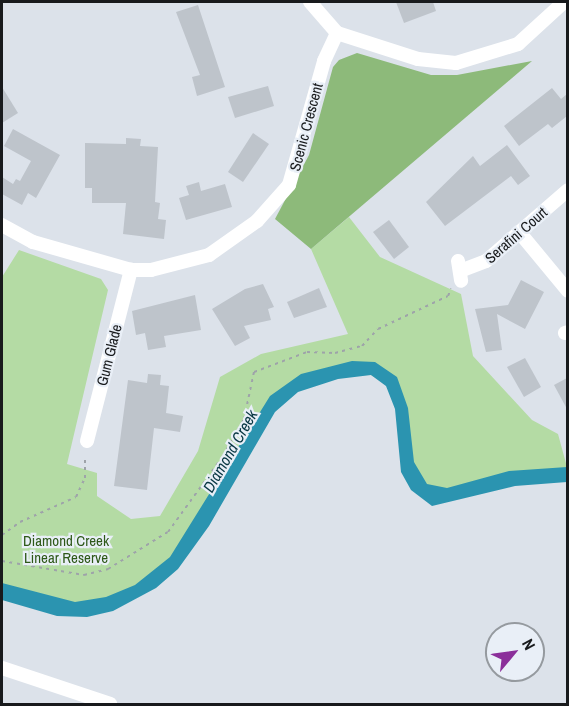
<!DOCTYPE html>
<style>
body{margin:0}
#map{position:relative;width:569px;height:706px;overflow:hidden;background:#dce2ea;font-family:"Archivo Narrow",sans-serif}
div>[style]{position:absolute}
.green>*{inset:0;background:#b4dba4}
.forest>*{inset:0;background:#8dba7a}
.water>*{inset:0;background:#2b94b0}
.building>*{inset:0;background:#bec4cb}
.path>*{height:2px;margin-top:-1px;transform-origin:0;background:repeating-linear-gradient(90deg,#9ea3a9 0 3px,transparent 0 7.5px)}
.minor>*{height:14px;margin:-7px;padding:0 7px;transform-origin:7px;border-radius:7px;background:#fff}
span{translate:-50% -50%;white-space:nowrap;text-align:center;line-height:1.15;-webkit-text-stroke:4.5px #e9eff7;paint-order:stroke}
.street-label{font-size:15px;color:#181a1c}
.park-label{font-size:15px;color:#2d5818}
.water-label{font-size:16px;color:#073642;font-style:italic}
.frame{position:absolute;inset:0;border:3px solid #181a1c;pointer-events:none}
.north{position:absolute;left:485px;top:622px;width:60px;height:60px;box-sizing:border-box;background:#e9eff7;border:2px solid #959a9f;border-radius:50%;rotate:61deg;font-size:16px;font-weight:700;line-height:24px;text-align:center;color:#181a1c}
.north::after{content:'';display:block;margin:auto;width:21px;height:27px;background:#8b2f9a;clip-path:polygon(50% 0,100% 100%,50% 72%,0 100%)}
</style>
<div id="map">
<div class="green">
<div style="clip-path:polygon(349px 217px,380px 257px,461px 294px,473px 356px,532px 420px,558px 434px,567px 467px,487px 486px,417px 492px,394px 388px,360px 369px,289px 387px,204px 522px,143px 588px,80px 611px,2px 595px,2px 277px,19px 250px,101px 279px,108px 290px,67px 464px,97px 473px,97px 496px,131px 519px,160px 516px,198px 451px,220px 377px,261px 354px,348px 334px,311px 249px)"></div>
</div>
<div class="forest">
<div style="clip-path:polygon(357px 53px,431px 75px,457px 75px,532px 61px,311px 249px,275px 219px,309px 155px,333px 67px,339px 60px)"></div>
</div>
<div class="water">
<div style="clip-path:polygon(352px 361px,375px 362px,397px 377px,408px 408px,414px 462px,427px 484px,447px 488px,509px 471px,567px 467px,567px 482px,515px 486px,432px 506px,411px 490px,401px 472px,395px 409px,386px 386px,371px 375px,338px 379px,298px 392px,275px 412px,209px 526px,178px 569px,156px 588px,113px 611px,87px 617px,57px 616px,2px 600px,2px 583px,75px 602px,106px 597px,135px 585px,170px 557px,270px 396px,301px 374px)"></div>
</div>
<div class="building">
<div style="clip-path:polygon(396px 2px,433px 2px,436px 11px,404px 23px)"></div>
<div style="clip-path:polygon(198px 5px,225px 87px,197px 96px,192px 77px,200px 75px,176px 12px)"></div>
<div style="clip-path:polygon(268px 86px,274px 106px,235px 118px,228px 97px)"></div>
<div style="clip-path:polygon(2px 87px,18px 113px,2px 123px)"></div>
<div style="clip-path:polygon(552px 88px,561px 99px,567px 94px,567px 116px,552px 128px,548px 124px,519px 146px,504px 126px)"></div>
<div style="clip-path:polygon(13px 129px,60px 155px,36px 198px,28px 193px,22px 205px,2px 194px,2px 177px,13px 184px,16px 179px,20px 181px,31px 161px,4px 146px)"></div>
<div style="clip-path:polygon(253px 133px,269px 144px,243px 182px,228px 172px)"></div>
<div style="clip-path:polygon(126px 138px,141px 139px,140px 146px,158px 147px,155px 202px,160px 203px,158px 219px,166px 220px,164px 239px,123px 234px,126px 203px,92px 203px,92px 188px,85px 188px,85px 143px,126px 144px)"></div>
<div style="clip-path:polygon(507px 145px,530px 176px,518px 185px,511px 176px,445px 226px,426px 202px,473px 156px,480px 166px)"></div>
<div style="clip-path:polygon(199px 182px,201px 191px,225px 184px,232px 207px,186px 220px,179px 198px,189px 195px,186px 186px)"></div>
<div style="clip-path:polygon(389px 220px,409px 247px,394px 259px,373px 232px)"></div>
<div style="clip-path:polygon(521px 280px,544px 292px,525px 329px,497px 314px,502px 350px,486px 352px,475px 309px,508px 305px)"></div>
<div style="clip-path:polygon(263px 284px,274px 307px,268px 309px,271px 320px,244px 326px,250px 338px,235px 346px,212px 309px,245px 289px)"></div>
<div style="clip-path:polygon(319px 288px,327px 307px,294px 318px,287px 302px)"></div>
<div style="clip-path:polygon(195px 295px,201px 330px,164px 336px,166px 347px,148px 350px,145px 333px,136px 335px,132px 311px)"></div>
<div style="clip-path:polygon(525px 358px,541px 387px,524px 397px,507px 367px)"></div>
<div style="clip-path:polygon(148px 374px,161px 375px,160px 385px,169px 386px,166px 413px,183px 416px,180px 432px,154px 428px,147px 490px,114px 486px,128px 380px,147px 383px)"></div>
<div style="clip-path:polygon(567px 378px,567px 409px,554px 385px)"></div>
</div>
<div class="path">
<div style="left:2px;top:535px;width:22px;rotate:-36deg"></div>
<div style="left:20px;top:522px;width:61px;rotate:-24.1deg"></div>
<div style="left:76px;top:497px;width:21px;rotate:-65deg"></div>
<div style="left:85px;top:478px;width:23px;rotate:-90deg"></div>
<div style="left:2px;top:561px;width:83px;rotate:9.7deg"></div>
<div style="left:84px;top:575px;width:25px;rotate:-14deg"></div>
<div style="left:108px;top:569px;width:70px;rotate:-31.7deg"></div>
<div style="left:168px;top:532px;width:94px;rotate:-54.1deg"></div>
<div style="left:223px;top:456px;width:43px;rotate:-60.4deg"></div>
<div style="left:244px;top:419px;width:48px;rotate:-78deg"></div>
<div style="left:254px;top:372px;width:57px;rotate:-20.7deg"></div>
<div style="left:307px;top:352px;width:28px;rotate:2deg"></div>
<div style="left:335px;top:353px;width:28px;rotate:-15deg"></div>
<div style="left:362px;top:346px;width:23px;rotate:-47deg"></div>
<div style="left:378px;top:329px;width:77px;rotate:-25.2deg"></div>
<div style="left:448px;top:296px;width:8px;rotate:-67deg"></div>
</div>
<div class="minor">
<div style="left:310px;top:2px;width:41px;rotate:48.9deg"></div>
<div style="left:337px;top:33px;width:85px;rotate:17.8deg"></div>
<div style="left:418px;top:59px;width:38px;rotate:6deg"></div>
<div style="left:456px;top:63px;width:65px;rotate:-17deg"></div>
<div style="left:518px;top:44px;width:62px;rotate:-42.4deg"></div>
<div style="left:2px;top:225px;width:35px;rotate:29deg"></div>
<div style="left:33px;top:242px;width:102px;rotate:15.9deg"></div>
<div style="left:131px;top:270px;width:20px"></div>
<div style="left:151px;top:270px;width:60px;rotate:-14.5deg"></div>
<div style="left:209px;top:255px;width:59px;rotate:-35.3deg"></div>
<div style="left:257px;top:221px;width:48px;rotate:-48.4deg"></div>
<div style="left:289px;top:185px;width:129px;rotate:-74.2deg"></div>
<div style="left:324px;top:61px;width:31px;rotate:-65deg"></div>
<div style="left:520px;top:233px;width:75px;rotate:50.4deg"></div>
<div style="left:458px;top:261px;width:20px;rotate:81deg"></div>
<div style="left:460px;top:271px;width:28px;rotate:-21deg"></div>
<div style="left:486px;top:261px;width:108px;rotate:-40.9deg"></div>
<div style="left:565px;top:333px;width:3px;rotate:-18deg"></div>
<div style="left:87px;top:441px;width:177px;rotate:-75.6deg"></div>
<div style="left:2px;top:668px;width:114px;rotate:18.4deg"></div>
</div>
<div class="street-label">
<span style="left:306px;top:127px;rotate:-75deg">Scenic Crescent</span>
<span style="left:516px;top:235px;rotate:-41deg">Serafini Court</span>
<span style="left:109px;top:355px;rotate:-76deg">Gum Glade</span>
</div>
<div class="park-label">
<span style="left:66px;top:549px">Diamond Creek<br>Linear Reserve</span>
</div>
<div class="water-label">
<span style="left:230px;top:451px;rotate:-60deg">Diamond Creek</span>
</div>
<div class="frame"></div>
<div class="north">N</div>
</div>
